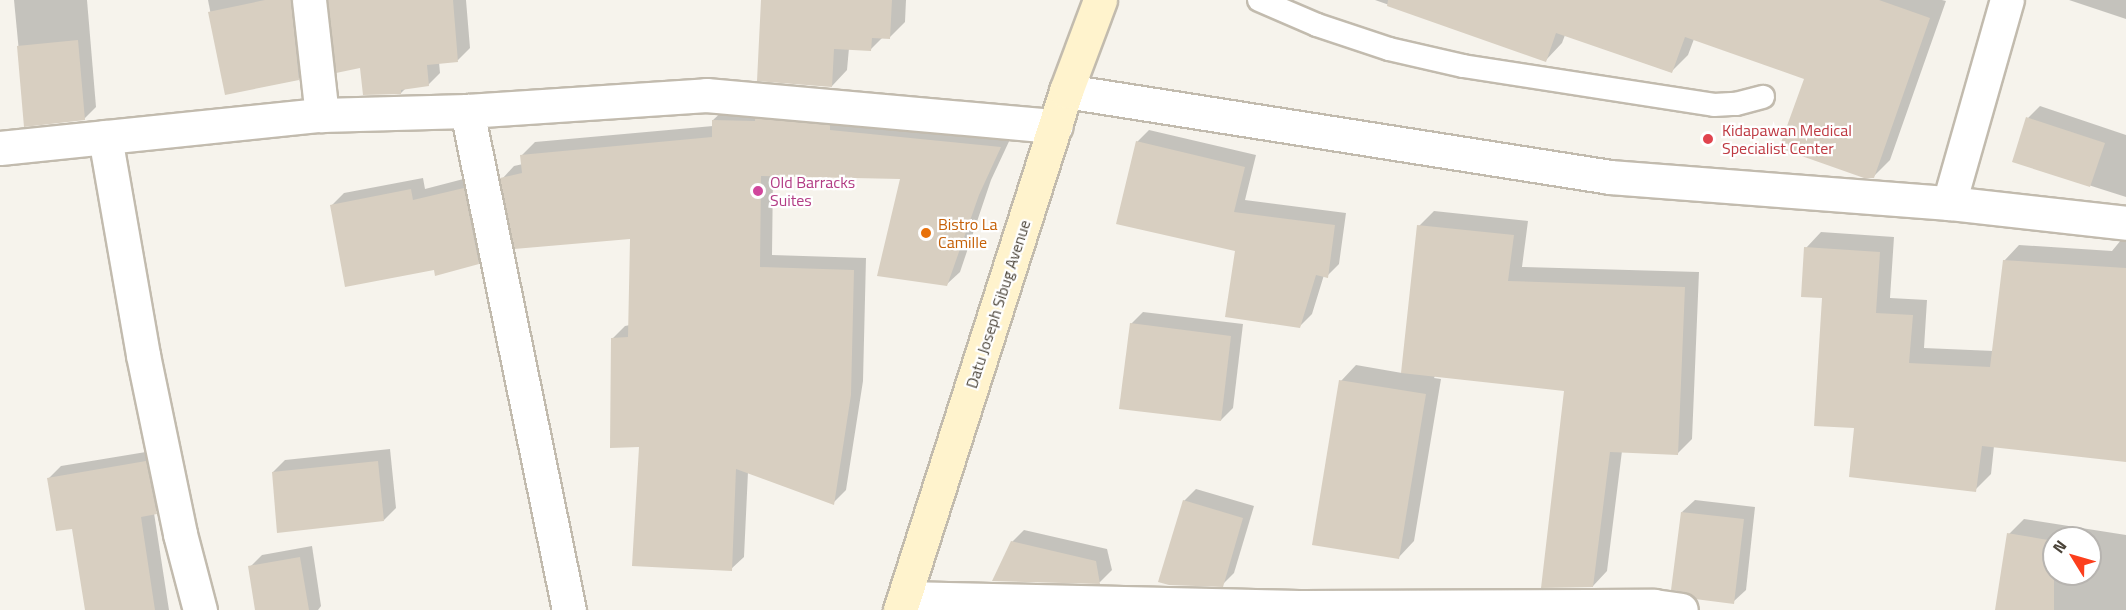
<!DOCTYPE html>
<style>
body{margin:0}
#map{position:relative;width:2126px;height:610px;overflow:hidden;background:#f6f3ec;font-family:"Titillium Web",sans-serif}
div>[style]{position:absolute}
.shadow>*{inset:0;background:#0003}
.building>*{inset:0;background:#d8cfc1}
.roads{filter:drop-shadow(2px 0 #c2bbae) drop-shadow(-2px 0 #c2bbae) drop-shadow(0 2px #c2bbae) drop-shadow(0 -2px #c2bbae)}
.service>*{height:22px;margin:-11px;padding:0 11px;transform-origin:11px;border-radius:11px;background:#fff}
.minor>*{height:33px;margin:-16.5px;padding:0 16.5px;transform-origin:16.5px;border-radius:16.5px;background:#fff}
.secondary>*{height:33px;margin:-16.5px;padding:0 16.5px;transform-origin:16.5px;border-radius:16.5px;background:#fff3cd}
.dots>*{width:16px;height:16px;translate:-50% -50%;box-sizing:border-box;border:3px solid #fff;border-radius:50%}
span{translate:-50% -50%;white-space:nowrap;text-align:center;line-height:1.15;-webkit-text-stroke:4.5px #fff;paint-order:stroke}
.health-label{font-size:16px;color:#be3a42}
.left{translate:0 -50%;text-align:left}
.hotel-label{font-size:16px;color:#b23c85}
.food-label{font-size:16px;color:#c56008}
.street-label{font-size:16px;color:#4b4439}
.north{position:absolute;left:2042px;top:526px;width:60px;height:60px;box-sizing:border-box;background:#fff;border:2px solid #b7b4b0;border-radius:50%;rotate:307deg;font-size:16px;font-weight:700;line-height:24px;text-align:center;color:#4b4439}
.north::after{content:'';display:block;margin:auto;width:21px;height:27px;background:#fc3f1d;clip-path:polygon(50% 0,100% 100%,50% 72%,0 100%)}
</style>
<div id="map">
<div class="shadow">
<div style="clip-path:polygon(14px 0,87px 0,96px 107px,84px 119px,26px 125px)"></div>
<div style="clip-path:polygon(208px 0,304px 0,311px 67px,298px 79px,226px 93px)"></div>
<div style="clip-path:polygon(328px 0,466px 0,470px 48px,458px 60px,439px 62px,440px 73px,428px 85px,406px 88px,401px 93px,362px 66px)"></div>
<div style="clip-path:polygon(763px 0,906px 0,905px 22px,890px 37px,883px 37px,871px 49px,849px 48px,847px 70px,832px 86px)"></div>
<div style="clip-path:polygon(1375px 0,1942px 0,1946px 1px,1890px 160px,1873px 177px,1806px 78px,1694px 39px,1688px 55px,1671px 72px,1565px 35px,1562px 43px,1546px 60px)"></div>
<div style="clip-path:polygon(2069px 0,2126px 0,2126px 19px)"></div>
<div style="clip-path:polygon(2040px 106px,2126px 135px,2126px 197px,2013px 161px,2028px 118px)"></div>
<div style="clip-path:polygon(726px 108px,1012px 135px,991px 180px,960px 272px,947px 284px,902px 177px,773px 175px,772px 255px,866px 258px,863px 381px,846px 490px,833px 503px,748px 472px,744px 557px,731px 569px,612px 339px,625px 326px,630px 325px,631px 237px,502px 179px,514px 166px,523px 164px,522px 155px,535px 142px,713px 126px,713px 120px)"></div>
<div style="clip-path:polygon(1149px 130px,1256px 155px,1245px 200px,1346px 213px,1339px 264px,1327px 276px,1324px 275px,1312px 314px,1300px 326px,1236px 250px,1137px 142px)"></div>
<div style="clip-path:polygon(475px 176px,491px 251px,478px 263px,332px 205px,344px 193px,423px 178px,425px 189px)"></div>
<div style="clip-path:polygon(1434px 211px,1528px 221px,1522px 267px,1699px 272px,1692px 439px,1677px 454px,1622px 451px,1607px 571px,1593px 586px,1566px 390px,1435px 376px,1434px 378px,1441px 379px,1414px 541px,1399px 557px,1341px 381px,1356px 365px,1402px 373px,1419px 226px)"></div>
<div style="clip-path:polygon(1821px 232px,1894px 237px,1890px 298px,1927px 300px,1924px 348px,1994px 351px,2004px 261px,2019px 245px,2112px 251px,2126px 234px,2126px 460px,1994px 446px,1991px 474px,1975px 490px,1856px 427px,1824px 297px,1806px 248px)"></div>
<div style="clip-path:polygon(1143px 312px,1243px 324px,1233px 408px,1221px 420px,1131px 324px)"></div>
<div style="clip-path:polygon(390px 449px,396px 508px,384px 520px,273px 472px,285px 460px)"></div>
<div style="clip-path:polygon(158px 450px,168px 501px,154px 513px,169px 610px,86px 610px,73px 527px,49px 478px,61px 466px)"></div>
<div style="clip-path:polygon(1196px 489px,1254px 506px,1234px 573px,1222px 585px,1184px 501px)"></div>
<div style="clip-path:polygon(1695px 500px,1755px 507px,1746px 590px,1733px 602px,1682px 512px)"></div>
<div style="clip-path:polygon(evenodd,2024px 519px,2126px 535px,2126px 610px,1996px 610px,2009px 534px,2024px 519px,2054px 538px,2090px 538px,2090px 574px,2054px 574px,2054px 538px)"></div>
<div style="clip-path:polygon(1024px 530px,1107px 549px,1112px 570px,1100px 582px,994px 580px,1012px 542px)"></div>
<div style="clip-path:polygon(312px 546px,321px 606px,318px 610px,257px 610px,250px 567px,262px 555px)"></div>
</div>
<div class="building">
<div style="clip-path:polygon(265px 0,291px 0,299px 80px,225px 95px,208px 12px)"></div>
<div style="clip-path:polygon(328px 0,453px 0,458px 62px,427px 65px,429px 86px,401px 90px,401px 94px,363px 95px,360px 68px,336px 73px)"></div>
<div style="clip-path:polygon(761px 0,892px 0,890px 39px,872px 38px,871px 51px,834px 49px,832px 87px,757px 81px)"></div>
<div style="clip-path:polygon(1388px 0,1879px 0,1930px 18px,1874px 178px,1864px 178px,1779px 148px,1804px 79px,1685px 37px,1672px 73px,1556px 33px,1546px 62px,1387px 6px)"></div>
<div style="clip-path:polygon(78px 40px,85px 120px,24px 127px,17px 46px)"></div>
<div style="clip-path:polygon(2026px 117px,2105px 143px,2090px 187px,2012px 162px)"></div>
<div style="clip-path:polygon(755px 118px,830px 125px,830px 130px,1001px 147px,979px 195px,947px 286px,877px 276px,900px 179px,761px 176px,760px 267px,854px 270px,851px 395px,834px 505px,736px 469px,732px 571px,632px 566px,639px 447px,610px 448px,611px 338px,628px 337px,630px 239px,514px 249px,500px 178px,522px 173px,520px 155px,712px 137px,712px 120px,755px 121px)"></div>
<div style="clip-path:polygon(1136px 141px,1245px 167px,1234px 212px,1335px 225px,1328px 278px,1316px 275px,1300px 328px,1225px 317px,1235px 251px,1116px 224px)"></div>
<div style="clip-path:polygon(464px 188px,479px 264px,435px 276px,434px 270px,345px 287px,330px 205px,411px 189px,413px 200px)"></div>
<div style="clip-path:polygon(1417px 225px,1514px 235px,1508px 281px,1685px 287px,1678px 455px,1610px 452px,1593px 587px,1541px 588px,1564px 391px,1401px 373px)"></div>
<div style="clip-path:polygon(1804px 247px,1880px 252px,1876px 313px,1913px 315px,1909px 363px,1990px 367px,2003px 260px,2126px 268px,2126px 462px,1982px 446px,1976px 492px,1849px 477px,1854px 428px,1814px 426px,1822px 298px,1801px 297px)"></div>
<div style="clip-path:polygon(1130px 323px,1231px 336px,1221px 421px,1119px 409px)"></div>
<div style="clip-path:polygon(1339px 380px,1426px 394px,1399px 559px,1312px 545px)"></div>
<div style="clip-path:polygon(146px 461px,157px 514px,141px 517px,155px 610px,85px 610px,72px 529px,56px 531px,47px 478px)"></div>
<div style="clip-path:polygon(378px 461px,384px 521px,277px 533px,272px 472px)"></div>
<div style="clip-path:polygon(1183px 500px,1243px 518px,1223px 587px,1169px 585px,1158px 582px)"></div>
<div style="clip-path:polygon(1681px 512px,1744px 519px,1734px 604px,1695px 599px,1684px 592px,1671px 590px)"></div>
<div style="clip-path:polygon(2007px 533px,2054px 541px,2054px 610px,1995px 610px)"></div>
<div style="clip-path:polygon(1011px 541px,1096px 561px,1100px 584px,992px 581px)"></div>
<div style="clip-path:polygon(300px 557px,309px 610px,255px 610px,248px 566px)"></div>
</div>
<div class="roads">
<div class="service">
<div style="left:1259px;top:0;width:63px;rotate:23.3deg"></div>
<div style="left:1317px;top:25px;width:76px;rotate:18.4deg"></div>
<div style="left:1389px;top:49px;width:76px;rotate:12.9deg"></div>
<div style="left:1463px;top:66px;width:254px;rotate:8.8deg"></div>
<div style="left:1714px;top:105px;width:22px;rotate:-3deg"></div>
<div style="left:1736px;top:104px;width:28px;rotate:-15deg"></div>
</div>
<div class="minor">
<div style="left:309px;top:0;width:116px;rotate:83.6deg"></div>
<div style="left:1066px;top:91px;width:551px;rotate:8.98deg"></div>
<div style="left:1610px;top:177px;width:340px;rotate:4.4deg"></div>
<div style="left:1949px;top:203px;width:178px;rotate:6.4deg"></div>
<div style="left:467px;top:111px;width:509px;rotate:78.45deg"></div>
<div style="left:105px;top:137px;width:221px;rotate:80.1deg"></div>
<div style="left:143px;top:355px;width:183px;rotate:78.3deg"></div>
<div style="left:180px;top:534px;width:79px;rotate:75.3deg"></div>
<div style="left:0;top:148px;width:324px;rotate:-5.9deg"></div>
<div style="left:322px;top:115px;width:145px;rotate:-1.6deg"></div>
<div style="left:467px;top:111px;width:240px;rotate:-3.8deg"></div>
<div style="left:706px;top:95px;width:351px;rotate:5.1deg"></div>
<div style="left:1949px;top:203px;width:211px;rotate:-74.1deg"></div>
<div style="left:904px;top:598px;width:395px;rotate:1.3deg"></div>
<div style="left:1299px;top:607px;width:355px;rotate:-0.2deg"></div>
<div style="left:1654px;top:606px;width:27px;rotate:8deg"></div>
</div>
<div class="secondary">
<div style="left:900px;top:610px;width:545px;rotate:-72.26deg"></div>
<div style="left:1066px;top:91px;width:97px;rotate:-69.5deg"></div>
</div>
</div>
<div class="dots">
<div style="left:1708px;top:139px;background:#e0444e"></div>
<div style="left:758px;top:191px;background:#d1479c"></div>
<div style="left:926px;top:233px;background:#e8710a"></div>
</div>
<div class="health-label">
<span class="left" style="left:1722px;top:139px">Kidapawan Medical<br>Specialist Center</span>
</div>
<div class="hotel-label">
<span class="left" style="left:770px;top:191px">Old Barracks<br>Suites</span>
</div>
<div class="food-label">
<span class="left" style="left:938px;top:233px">Bistro La<br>Camille</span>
</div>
<div class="street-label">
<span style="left:998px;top:304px;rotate:-72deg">Datu Joseph Sibug Avenue</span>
</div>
<div class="north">N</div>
</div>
